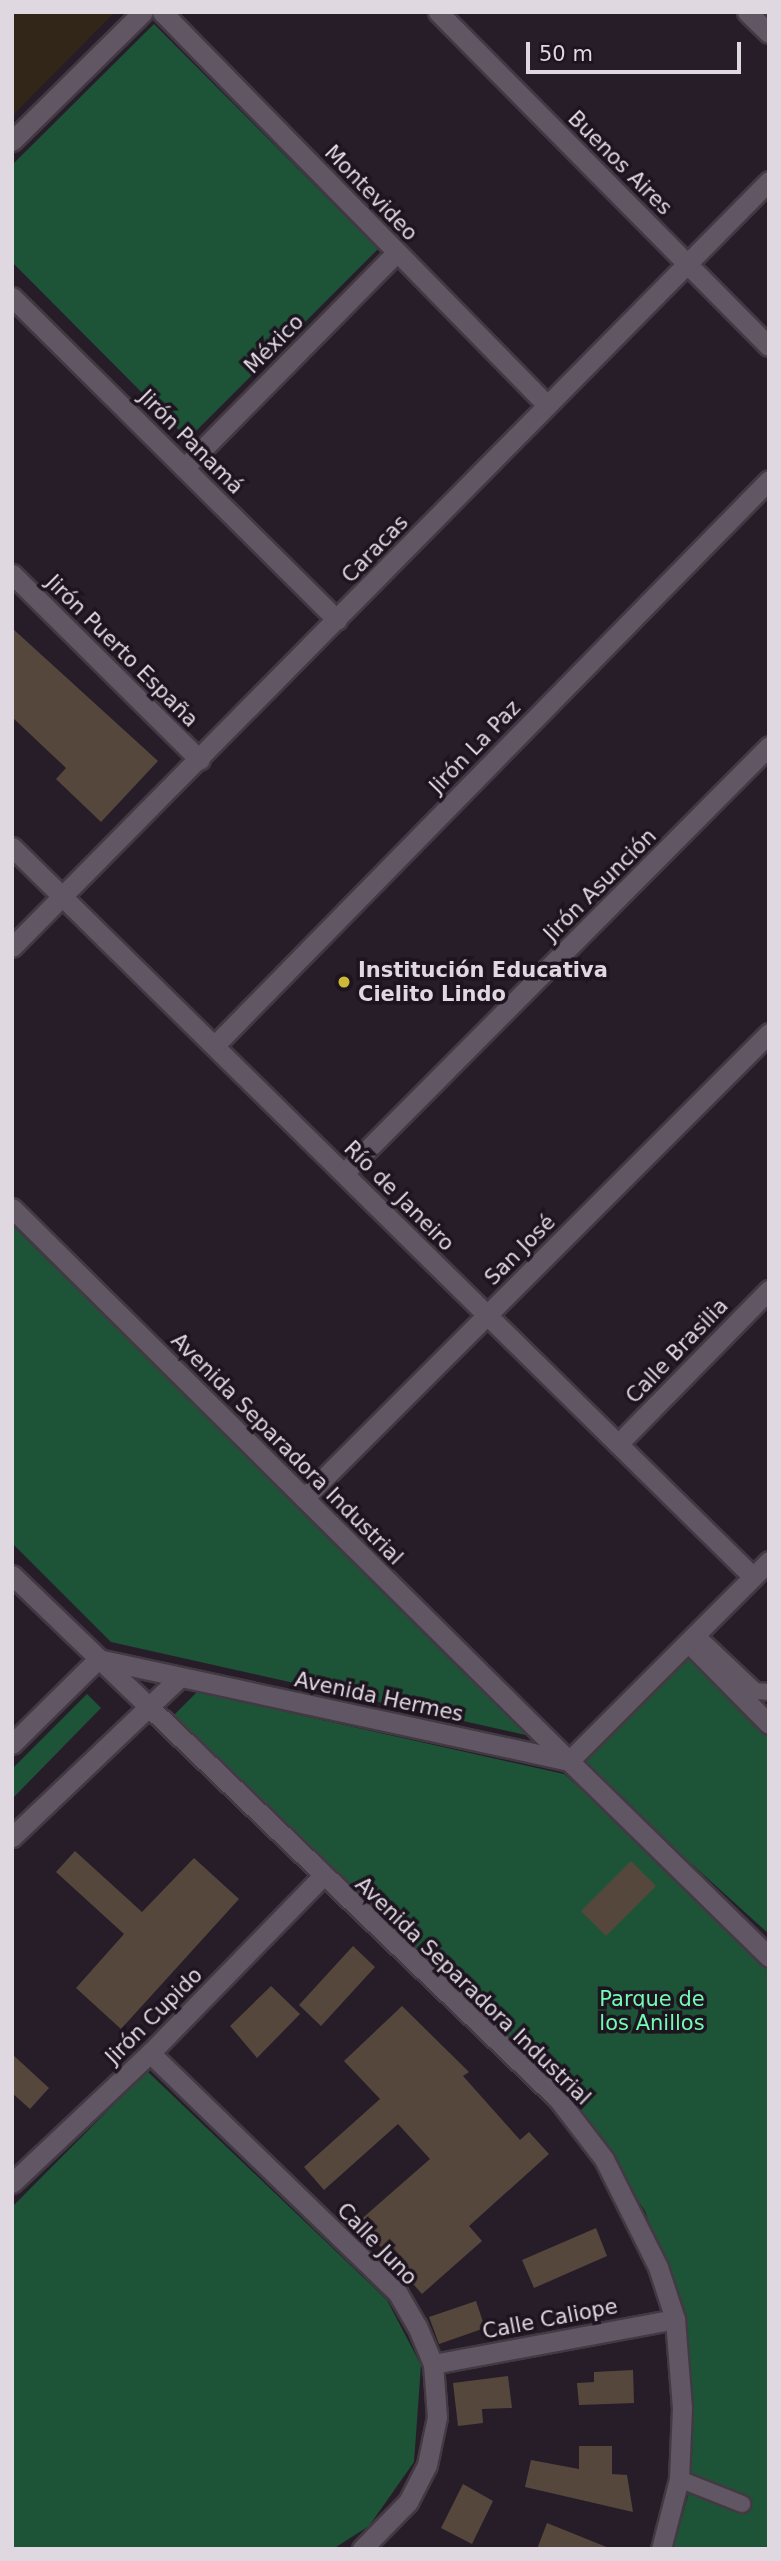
<!DOCTYPE html>
<meta charset="utf-8">
<style>
body{margin:0}
#map{position:relative;width:781px;height:2561px;overflow:hidden;background:#271d29;font-family:"DejaVu Sans",sans-serif}
div>[style]{position:absolute}
.education>*{inset:0;background:#322618}
.green>*{inset:0;background:#1d5337}
.building>*{inset:0;background:#55473c}
.roads{filter:drop-shadow(2px 0 #423943) drop-shadow(-2px 0 #423943) drop-shadow(0 2px #423943) drop-shadow(0 -2px #423943)}
.service>*{height:16px;margin:-8px;padding:0 8px;transform-origin:8px;border-radius:8px;background:#615664}
.pedestrian>*{height:19px;margin:-9.5px;padding:0 9.5px;transform-origin:9.5px;border-radius:9.5px;background:#615664}
.minor>*{height:19px;margin:-9.5px;padding:0 9.5px;transform-origin:9.5px;border-radius:9.5px;background:#615664}
.tertiary>*{height:19px;margin:-9.5px;padding:0 9.5px;transform-origin:9.5px;border-radius:9.5px;background:#615664}
.secondary>*{height:19px;margin:-9.5px;padding:0 9.5px;transform-origin:9.5px;border-radius:9.5px;background:#615664}
.dots>*{width:19px;height:19px;translate:-50% -50%;box-sizing:border-box;border:4px solid #1d141f;border-radius:50%}
span{translate:-50% -50%;white-space:nowrap;text-align:center;line-height:1.15;-webkit-text-stroke:7px #1d141f;paint-order:stroke}
.street-label{font-size:21px;color:#dfd8e0}
.poi-label{font-size:21px;color:#dfd8e0;font-weight:700}
.left{translate:0 -50%;text-align:left}
.park-label{font-size:21px;color:#72fcb3}
.frame{position:absolute;inset:0;border:14px solid #dfd8e0;pointer-events:none}
.scale{position:absolute;left:526px;top:42px;width:215px;height:32px;box-sizing:border-box;border:4px solid #dfd8e0;border-top:0;padding-left:9px;font-size:21px;line-height:24px;white-space:nowrap;color:#dfd8e0;-webkit-text-stroke:5px #1d141f;paint-order:stroke}
</style>
<div id="map">
<div class="education">
<div style="clip-path:polygon(12px 12px,115px 12px,12px 116px)"></div>
</div>
<div class="green">
<div style="clip-path:polygon(154px 24px,378px 249px,188px 439px,12px 262px,12px 165px)"></div>
<div style="clip-path:polygon(12px 1225px,530px 1736px,111px 1642px,12px 1543px)"></div>
<div style="clip-path:polygon(689px 1651px,769px 1732px,769px 1934px,579px 1762px)"></div>
<div style="clip-path:polygon(197px 1692px,564px 1774px,769px 1959px,769px 2549px,673px 2549px,691px 2485px,692px 2411px,683px 2316px,645px 2211px,567px 2091px,172px 1717px)"></div>
<div style="clip-path:polygon(87px 1694px,101px 1708px,12px 1799px,12px 1769px)"></div>
<div style="clip-path:polygon(147px 2071px,387px 2300px,421px 2365px,414px 2462px,369px 2526px,333px 2549px,12px 2549px,12px 2207px)"></div>
</div>
<div class="building">
<div style="clip-path:polygon(12px 628px,158px 761px,101px 822px,56px 779px,66px 768px,12px 717px)"></div>
<div style="clip-path:polygon(75px 1851px,142px 1912px,194px 1858px,239px 1899px,121px 2029px,76px 1988px,124px 1934px,56px 1872px)"></div>
<div style="clip-path:polygon(631px 1861px,656px 1886px,606px 1936px,581px 1911px)"></div>
<div style="clip-path:polygon(353px 1946px,375px 1967px,321px 2026px,299px 2005px)"></div>
<div style="clip-path:polygon(271px 1986px,300px 2014px,257px 2058px,230px 2026px)"></div>
<div style="clip-path:polygon(402px 2006px,469px 2072px,463px 2076px,520px 2140px,529px 2132px,549px 2154px,469px 2226px,482px 2241px,422px 2294px,378px 2244px,372px 2250px,350px 2229px,430px 2159px,398px 2124px,324px 2190px,304px 2167px,380px 2099px,344px 2061px)"></div>
<div style="clip-path:polygon(12px 2054px,49px 2088px,30px 2109px,12px 2093px)"></div>
<div style="clip-path:polygon(596px 2228px,607px 2256px,534px 2288px,522px 2260px)"></div>
<div style="clip-path:polygon(476px 2301px,485px 2328px,439px 2344px,429px 2317px)"></div>
<div style="clip-path:polygon(633px 2370px,634px 2403px,579px 2405px,577px 2383px,594px 2382px,594px 2372px)"></div>
<div style="clip-path:polygon(508px 2376px,512px 2408px,482px 2409px,483px 2423px,458px 2426px,453px 2383px)"></div>
<div style="clip-path:polygon(579px 2446px,612px 2446px,612px 2474px,627px 2475px,633px 2512px,525px 2487px,531px 2460px,579px 2469px)"></div>
<div style="clip-path:polygon(463px 2484px,493px 2501px,472px 2544px,441px 2528px)"></div>
<div style="clip-path:polygon(547px 2523px,609px 2548px,609px 2549px,537px 2549px)"></div>
</div>
<div class="roads">
<div class="service">
<div style="left:695px;top:1634px;width:83px;rotate:43.5deg"></div>
<div style="left:755px;top:1691px;width:14px;rotate:4deg"></div>
<div style="left:679px;top:2479px;width:68px;rotate:21.6deg"></div>
</div>
<div class="pedestrian">
<div style="left:688px;top:1642px;width:115px;rotate:45.4deg"></div>
</div>
<div class="minor">
<div style="left:162px;top:12px;width:550px;rotate:45.59deg"></div>
<div style="left:438px;top:12px;width:470px;rotate:45.3deg"></div>
<div style="left:12px;top:141px;width:184px;rotate:-44.6deg"></div>
<div style="left:12px;top:297px;width:458px;rotate:44.8deg"></div>
<div style="left:184px;top:468px;width:303px;rotate:-45.4deg"></div>
<div style="left:12px;top:574px;width:264px;rotate:44.7deg"></div>
<div style="left:12px;top:847px;width:1040px;rotate:44.57deg"></div>
<div style="left:12px;top:947px;width:1077px;rotate:-45.34deg"></div>
<div style="left:215px;top:1045px;width:791px;rotate:-45.56deg"></div>
<div style="left:344px;top:1173px;width:602px;rotate:-45.13deg"></div>
<div style="left:618px;top:1444px;width:216px;rotate:-45.6deg"></div>
<div style="left:304px;top:1498px;width:658px;rotate:-45deg"></div>
<div style="left:150px;top:2053px;width:344px;rotate:44.1deg"></div>
<div style="left:397px;top:2292px;width:39px;rotate:60deg"></div>
<div style="left:417px;top:2326px;width:41px;rotate:67.2deg"></div>
<div style="left:433px;top:2364px;width:53px;rotate:85.7deg"></div>
<div style="left:437px;top:2417px;width:49px;rotate:101.8deg"></div>
<div style="left:427px;top:2465px;width:42px;rotate:117.2deg"></div>
<div style="left:408px;top:2502px;width:66px;rotate:134.4deg"></div>
<div style="left:12px;top:2183px;width:190px;rotate:-43.3deg"></div>
<div style="left:150px;top:2053px;width:248px;rotate:-45.7deg"></div>
<div style="left:433px;top:2364px;width:246px;rotate:-10.5deg"></div>
</div>
<div class="tertiary">
<div style="left:747px;top:12px;width:30px;rotate:44deg"></div>
<div style="left:769px;top:1561px;width:283px;rotate:135deg"></div>
<div style="left:569px;top:1761px;width:280px;rotate:44.4deg"></div>
<div style="left:147px;top:1705px;width:569px;rotate:43.79deg"></div>
<div style="left:558px;top:2099px;width:76px;rotate:52.5deg"></div>
<div style="left:604px;top:2159px;width:121px;rotate:63.4deg"></div>
<div style="left:658px;top:2267px;width:55px;rotate:71.9deg"></div>
<div style="left:675px;top:2319px;width:89px;rotate:85.5deg"></div>
<div style="left:682px;top:2408px;width:71px;rotate:92.4deg"></div>
<div style="left:679px;top:2479px;width:72px;rotate:104.4deg"></div>
</div>
<div class="secondary">
<div style="left:12px;top:1208px;width:785px;rotate:44.79deg"></div>
<div style="left:12px;top:1575px;width:187px;rotate:43.9deg"></div>
<div style="left:98px;top:1659px;width:482px;rotate:12.2deg"></div>
<div style="left:12px;top:1744px;width:121px;rotate:-44.7deg"></div>
<div style="left:12px;top:1837px;width:232px;rotate:-43.6deg"></div>
</div>
</div>
<div class="dots">
<div style="left:344px;top:982px;background:#cdb938"></div>
</div>
<div class="street-label">
<span style="left:620px;top:163px;rotate:45deg">Buenos Aires</span>
<span style="left:371px;top:193px;rotate:46deg">Montevideo</span>
<span style="left:274px;top:344px;rotate:-45deg">México</span>
<span style="left:191px;top:442px;rotate:45deg">Jirón Panamá</span>
<span style="left:375px;top:549px;rotate:-46deg">Caracas</span>
<span style="left:122px;top:651px;rotate:45deg">Jirón Puerto España</span>
<span style="left:475px;top:747px;rotate:-46deg">Jirón La Paz</span>
<span style="left:600px;top:885px;rotate:-45deg">Jirón Asunción</span>
<span style="left:399px;top:1196px;rotate:45deg">Río de Janeiro</span>
<span style="left:520px;top:1250px;rotate:-45deg">San José</span>
<span style="left:677px;top:1351px;rotate:-46deg">Calle Brasilia</span>
<span style="left:287px;top:1449px;rotate:45deg">Avenida Separadora Industrial</span>
<span style="left:379px;top:1697px;rotate:12deg">Avenida Hermes</span>
<span style="left:473px;top:1991px;rotate:44deg">Avenida Separadora Industrial</span>
<span style="left:154px;top:2016px;rotate:-45deg">Jirón Cupido</span>
<span style="left:377px;top:2244px;rotate:46deg">Calle Juno</span>
<span style="left:550px;top:2319px;rotate:-11deg">Calle Caliope</span>
</div>
<div class="poi-label">
<span class="left" style="left:358px;top:982px">Institución Educativa<br>Cielito Lindo</span>
</div>
<div class="park-label">
<span style="left:652px;top:2011px">Parque de<br>los Anillos</span>
</div>
<div class="frame"></div>
<div class="scale">50 m</div>
</div>
